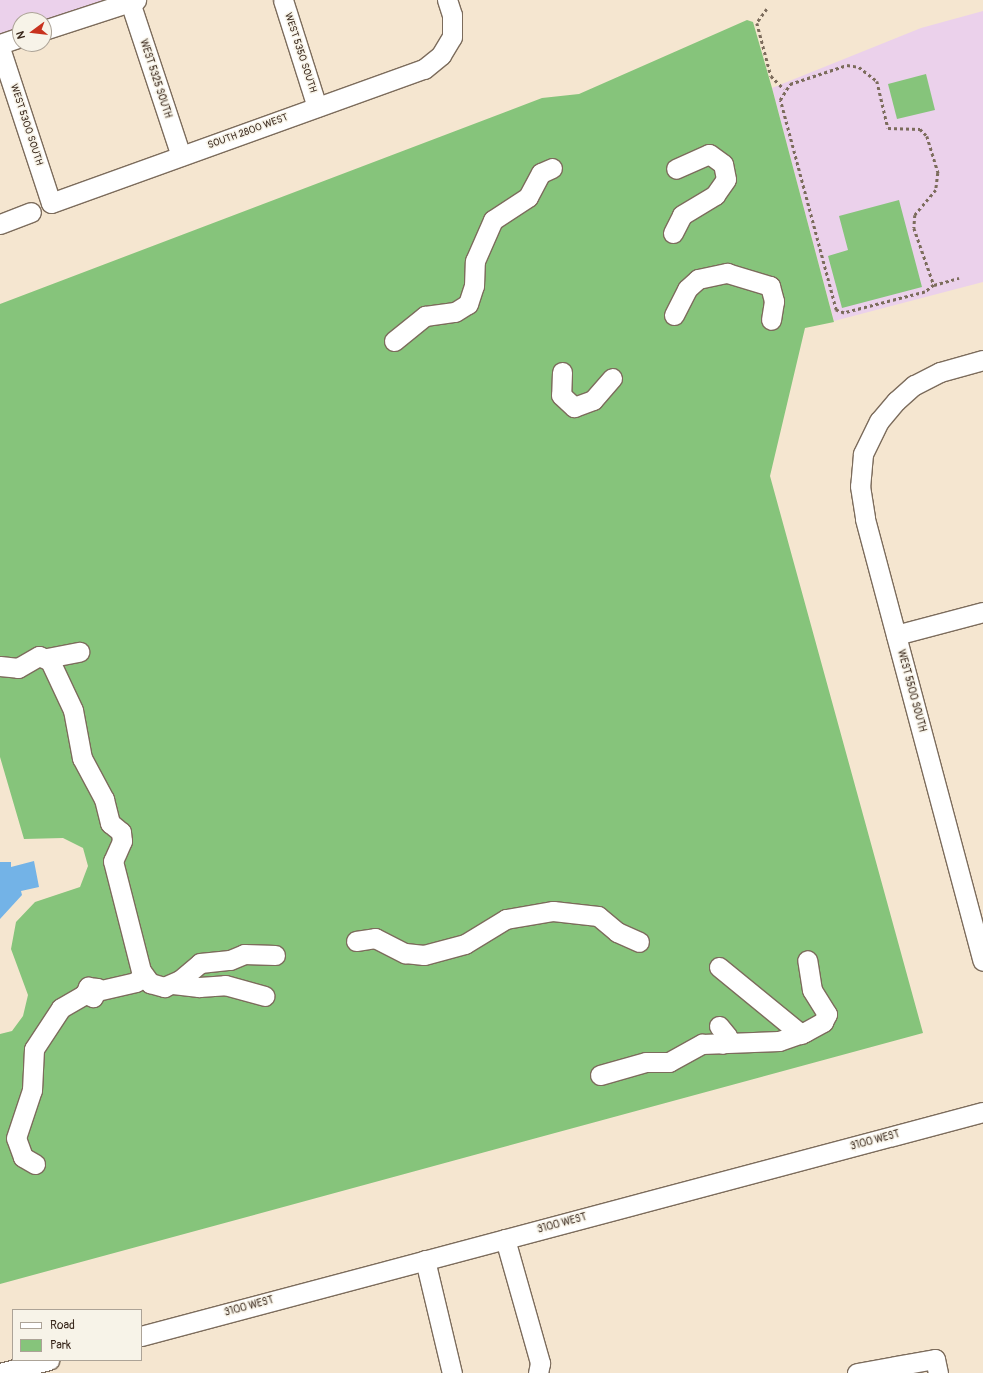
<!DOCTYPE html>
<style>
body{margin:0}
#map{position:relative;width:983px;height:1373px;overflow:hidden;background:#f5e6d0;font-family:Pangolin,sans-serif}
div>[style]{position:absolute}
.built>*{inset:0;background:#ebd1eb}
.green>*{inset:0;background:#86c47b}
.water>*{inset:0;background:#73b3e7}
.path>*{height:2.5px;margin-top:-1.25px;transform-origin:0;background:repeating-linear-gradient(90deg,#7c6c5c 0 3px,transparent 0 6px)}
.roads{filter:drop-shadow(1px 0 #7c6c5c) drop-shadow(-1px 0 #7c6c5c) drop-shadow(0 1px #7c6c5c) drop-shadow(0 -1px #7c6c5c)}
.minor>*{height:19px;margin:-9.5px;padding:0 9.5px;transform-origin:9.5px;border-radius:9.5px;background:#fff}
span{translate:-50% -50%;white-space:nowrap;text-align:center;line-height:1.15;-webkit-text-stroke:3px #f7f3e8;paint-order:stroke}
.street-label{font-size:10px;color:#3b2a1e}
.legend{position:absolute;left:12px;top:1309px;width:130px;height:52px;box-sizing:border-box;background:#f7f3e8;border:1px solid #aca397;margin:0;padding:5px 7px;list-style:none;font-size:12px;color:#3b2a1e}
.legend li{display:flex;align-items:center;gap:8px;height:20px}
.legend b{width:20px;border:1px solid #aca397}
.north{position:absolute;left:12px;top:12px;width:40px;height:40px;box-sizing:border-box;background:#f7f3e8;border:1px solid #aca397;border-radius:50%;rotate:255deg;font-size:11px;font-weight:700;line-height:16px;text-align:center;color:#3b2a1e}
.north::after{content:'';display:block;margin:auto;width:14px;height:18px;background:#c8321e;clip-path:polygon(50% 0,100% 100%,50% 72%,0 100%)}
</style>
<div id="map">
<div class="built">
<div style="clip-path:polygon(0 0,106px 0,44px 20px,20px 20px,20px 28px,0 34px)"></div>
<div style="clip-path:polygon(983px 11px,983px 282px,834px 321px,772px 88px,921px 28px)"></div>
</div>
<div class="green">
<div style="clip-path:polygon(747px 20px,753px 22px,772px 88px,834px 322px,805px 328px,770px 476px,923px 1033px,0 1284px,0 1034px,12px 1031px,23px 1016px,28px 995px,11px 949px,16px 922px,35px 902px,80px 887px,88px 866px,83px 848px,63px 838px,24px 839px,0 757px,0 304px,542px 98px,579px 94px)"></div>
<div style="clip-path:polygon(926px 74px,935px 110px,897px 119px,888px 84px)"></div>
<div style="clip-path:polygon(899px 200px,922px 287px,842px 308px,828px 256px,848px 250px,839px 216px)"></div>
</div>
<div class="water">
<div style="clip-path:polygon(34px 861px,39px 887px,21px 891px,22px 895px,0 919px,0 862px,11px 862px,11px 867px)"></div>
</div>
<div class="path">
<div style="left:767px;top:9px;width:17px;rotate:126deg"></div>
<div style="left:757px;top:23px;width:55px;rotate:75.2deg"></div>
<div style="left:771px;top:76px;width:18px;rotate:45deg"></div>
<div style="left:847px;top:65px;width:12px;rotate:9deg"></div>
<div style="left:859px;top:67px;width:23px;rotate:38deg"></div>
<div style="left:877px;top:81px;width:48px;rotate:76.8deg"></div>
<div style="left:888px;top:128px;width:32px;rotate:2deg"></div>
<div style="left:920px;top:129px;width:10px;rotate:45deg"></div>
<div style="left:927px;top:136px;width:39px;rotate:73deg"></div>
<div style="left:938px;top:173px;width:17px;rotate:97deg"></div>
<div style="left:936px;top:190px;width:33px;rotate:130deg"></div>
<div style="left:915px;top:215px;width:13px;rotate:94deg"></div>
<div style="left:914px;top:228px;width:60px;rotate:70.7deg"></div>
<div style="left:934px;top:285px;width:11px;rotate:142deg"></div>
<div style="left:925px;top:292px;width:84px;rotate:165.5deg"></div>
<div style="left:844px;top:313px;width:9px;rotate:-159deg"></div>
<div style="left:836px;top:310px;width:217px;rotate:-104.9deg"></div>
<div style="left:780px;top:100px;width:19px;rotate:-58deg"></div>
<div style="left:790px;top:84px;width:60px;rotate:-18.4deg"></div>
<div style="left:934px;top:285px;width:26px;rotate:-16deg"></div>
</div>
<div class="roads">
<div class="minor">
<div style="left:283px;top:0;width:112px;rotate:72.4deg"></div>
<div style="left:130px;top:2px;width:162px;rotate:71.7deg"></div>
<div style="left:44px;top:30px;width:97px;rotate:-18.1deg"></div>
<div style="left:0;top:44px;width:21px;rotate:-19deg"></div>
<div style="left:0;top:48px;width:163px;rotate:71.8deg"></div>
<div style="left:51px;top:203px;width:396px;rotate:-19.8deg"></div>
<div style="left:424px;top:69px;width:22px;rotate:-39deg"></div>
<div style="left:441px;top:55px;width:21px;rotate:-59deg"></div>
<div style="left:452px;top:37px;width:22px;rotate:-90deg"></div>
<div style="left:452px;top:15px;width:16px;rotate:-108deg"></div>
<div style="left:0;top:224px;width:33px;rotate:-21deg"></div>
<div style="left:673px;top:233px;width:20px;rotate:-63deg"></div>
<div style="left:682px;top:215px;width:39px;rotate:-31deg"></div>
<div style="left:715px;top:195px;width:19px;rotate:-55deg"></div>
<div style="left:726px;top:179px;width:15px;rotate:-101deg"></div>
<div style="left:723px;top:164px;width:17px;rotate:-144deg"></div>
<div style="left:709px;top:154px;width:36px;rotate:156deg"></div>
<div style="left:674px;top:315px;width:29px;rotate:-63deg"></div>
<div style="left:687px;top:289px;width:15px;rotate:-42deg"></div>
<div style="left:698px;top:279px;width:30px;rotate:-12deg"></div>
<div style="left:727px;top:273px;width:45px;rotate:16.8deg"></div>
<div style="left:770px;top:286px;width:16px;rotate:75deg"></div>
<div style="left:774px;top:301px;width:19px;rotate:99deg"></div>
<div style="left:394px;top:341px;width:40px;rotate:-39deg"></div>
<div style="left:425px;top:316px;width:30px;rotate:-8deg"></div>
<div style="left:455px;top:312px;width:15px;rotate:-32deg"></div>
<div style="left:468px;top:304px;width:19px;rotate:-72deg"></div>
<div style="left:474px;top:286px;width:25px;rotate:-88deg"></div>
<div style="left:475px;top:261px;width:45px;rotate:-66.3deg"></div>
<div style="left:493px;top:220px;width:42px;rotate:-33.3deg"></div>
<div style="left:528px;top:197px;width:27px;rotate:-62deg"></div>
<div style="left:541px;top:173px;width:12px;rotate:-24deg"></div>
<div style="left:983px;top:360px;width:45px;rotate:164.4deg"></div>
<div style="left:940px;top:372px;width:29px;rotate:153deg"></div>
<div style="left:914px;top:385px;width:24px;rotate:138deg"></div>
<div style="left:896px;top:401px;width:26px;rotate:130deg"></div>
<div style="left:879px;top:421px;width:37px;rotate:116deg"></div>
<div style="left:863px;top:454px;width:32px;rotate:95deg"></div>
<div style="left:860px;top:486px;width:33px;rotate:81deg"></div>
<div style="left:865px;top:519px;width:457px;rotate:75.1deg"></div>
<div style="left:562px;top:372px;width:23px;rotate:92deg"></div>
<div style="left:561px;top:395px;width:18px;rotate:43deg"></div>
<div style="left:574px;top:407px;width:20px;rotate:-20deg"></div>
<div style="left:593px;top:400px;width:29px;rotate:-49deg"></div>
<div style="left:896px;top:635px;width:90px;rotate:-14.8deg"></div>
<div style="left:47px;top:658px;width:33px;rotate:-11deg"></div>
<div style="left:0;top:666px;width:18px;rotate:6deg"></div>
<div style="left:18px;top:668px;width:24px;rotate:-30deg"></div>
<div style="left:39px;top:656px;width:12px;rotate:24deg"></div>
<div style="left:50px;top:661px;width:54px;rotate:64.9deg"></div>
<div style="left:73px;top:710px;width:49px;rotate:79.4deg"></div>
<div style="left:82px;top:758px;width:47px;rotate:61.8deg"></div>
<div style="left:104px;top:799px;width:25px;rotate:76deg"></div>
<div style="left:110px;top:823px;width:14px;rotate:39deg"></div>
<div style="left:121px;top:832px;width:9px;rotate:84deg"></div>
<div style="left:122px;top:841px;width:22px;rotate:114deg"></div>
<div style="left:113px;top:861px;width:118px;rotate:75.7deg"></div>
<div style="left:142px;top:975px;width:9px;rotate:131deg"></div>
<div style="left:136px;top:982px;width:39px;rotate:167deg"></div>
<div style="left:356px;top:941px;width:19px;rotate:-9deg"></div>
<div style="left:375px;top:938px;width:34px;rotate:27deg"></div>
<div style="left:405px;top:953px;width:19px;rotate:6deg"></div>
<div style="left:424px;top:955px;width:42px;rotate:-15deg"></div>
<div style="left:465px;top:944px;width:48px;rotate:-31.4deg"></div>
<div style="left:506px;top:919px;width:48px;rotate:-9.7deg"></div>
<div style="left:553px;top:911px;width:45px;rotate:6.3deg"></div>
<div style="left:598px;top:916px;width:25px;rotate:40deg"></div>
<div style="left:617px;top:932px;width:24px;rotate:24deg"></div>
<div style="left:719px;top:967px;width:106px;rotate:39.3deg"></div>
<div style="left:142px;top:972px;width:14px;rotate:54deg"></div>
<div style="left:150px;top:983px;width:15px;rotate:16deg"></div>
<div style="left:164px;top:987px;width:17px;rotate:-24deg"></div>
<div style="left:180px;top:980px;width:26px;rotate:-40deg"></div>
<div style="left:200px;top:963px;width:30px;rotate:-6deg"></div>
<div style="left:230px;top:960px;width:15px;rotate:-23deg"></div>
<div style="left:244px;top:954px;width:31px;rotate:2deg"></div>
<div style="left:173px;top:984px;width:26px;rotate:7deg"></div>
<div style="left:199px;top:987px;width:26px;rotate:-4deg"></div>
<div style="left:225px;top:985px;width:41px;rotate:15.4deg"></div>
<div style="left:719px;top:1026px;width:13px;rotate:51deg"></div>
<div style="left:727px;top:1036px;width:9px;rotate:122deg"></div>
<div style="left:600px;top:1075px;width:48px;rotate:-15.8deg"></div>
<div style="left:646px;top:1062px;width:23px"></div>
<div style="left:669px;top:1062px;width:38px;rotate:-29deg"></div>
<div style="left:702px;top:1044px;width:77px;rotate:-2.2deg"></div>
<div style="left:779px;top:1041px;width:28px;rotate:-19deg"></div>
<div style="left:805px;top:1032px;width:21px;rotate:-29deg"></div>
<div style="left:823px;top:1022px;width:9px;rotate:-63deg"></div>
<div style="left:827px;top:1014px;width:28px;rotate:-122deg"></div>
<div style="left:812px;top:990px;width:30px;rotate:-99deg"></div>
<div style="left:35px;top:1164px;width:14px;rotate:-150deg"></div>
<div style="left:23px;top:1157px;width:20px;rotate:-110deg"></div>
<div style="left:16px;top:1138px;width:51px;rotate:-71.6deg"></div>
<div style="left:32px;top:1090px;width:41px;rotate:-87.2deg"></div>
<div style="left:34px;top:1049px;width:49px;rotate:-56.6deg"></div>
<div style="left:61px;top:1008px;width:28px;rotate:-30deg"></div>
<div style="left:85px;top:994px;width:8px;rotate:-67deg"></div>
<div style="left:88px;top:987px;width:9px;rotate:6deg"></div>
<div style="left:97px;top:988px;width:10px;rotate:114deg"></div>
<div style="left:93px;top:997px;width:9px;rotate:-159deg"></div>
<div style="left:505px;top:1239px;width:129px;rotate:74.2deg"></div>
<div style="left:540px;top:1363px;width:10px;rotate:101deg"></div>
<div style="left:425px;top:1260px;width:116px;rotate:76.6deg"></div>
<div style="left:141px;top:1336px;width:871px;rotate:-14.9deg"></div>
<div style="left:0;top:1373px;width:51px;rotate:-14.9deg"></div>
<div style="left:857px;top:1373px;width:79px;rotate:-10.2deg"></div>
<div style="left:935px;top:1359px;width:14px;rotate:78deg"></div>
</div>
</div>
<div class="street-label">
<span style="left:300px;top:53px;rotate:72deg">WEST 5350 SOUTH</span>
<span style="left:155px;top:79px;rotate:72deg">WEST 5325 SOUTH</span>
<span style="left:26px;top:125px;rotate:72deg">WEST 5300 SOUTH</span>
<span style="left:248px;top:132px;rotate:-20deg">SOUTH 2800 WEST</span>
<span style="left:911px;top:691px;rotate:75deg">WEST 5500 SOUTH</span>
<span style="left:875px;top:1141px;rotate:-15deg">3100 WEST</span>
<span style="left:562px;top:1224px;rotate:-15deg">3100 WEST</span>
<span style="left:249px;top:1307px;rotate:-15deg">3100 WEST</span>
</div>
<ul class="legend">
<li><b style="height:5px;background:#fff"></b>Road</li>
<li><b style="height:11px;background:#86c47b"></b>Park</li>
</ul>
<div class="north">N</div>
</div>
